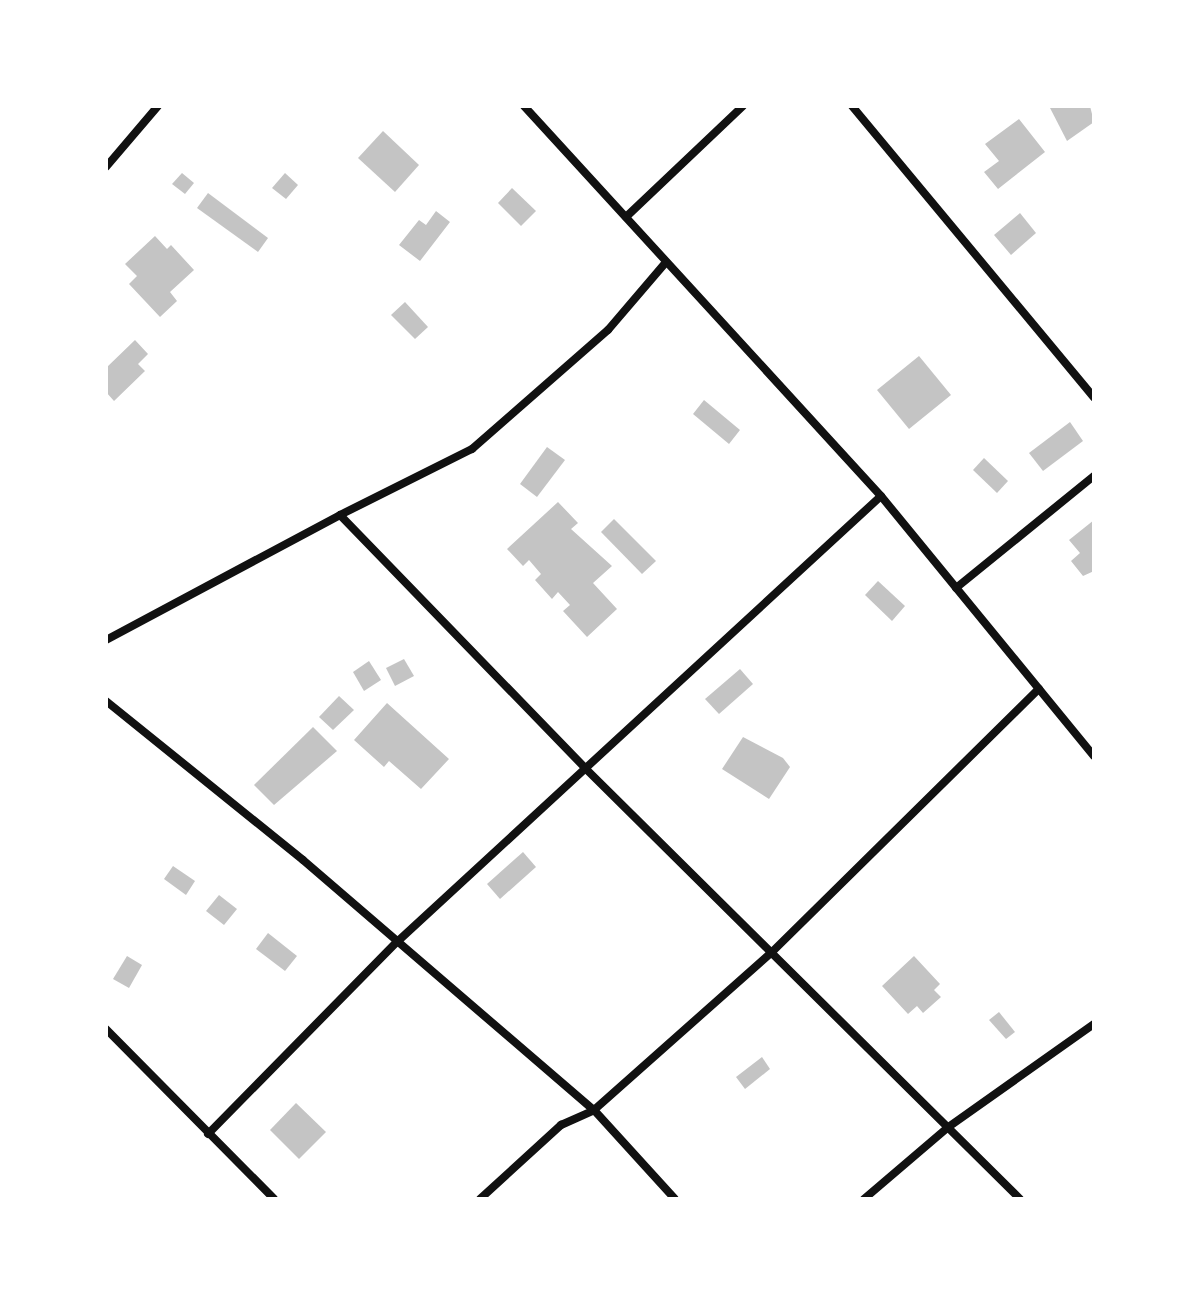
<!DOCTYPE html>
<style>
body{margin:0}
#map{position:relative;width:1200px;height:1305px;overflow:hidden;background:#fff;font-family:Raleway,sans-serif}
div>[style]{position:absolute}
.building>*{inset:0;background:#c4c4c4}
.minor>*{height:8px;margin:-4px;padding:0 4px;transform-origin:4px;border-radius:4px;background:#111}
span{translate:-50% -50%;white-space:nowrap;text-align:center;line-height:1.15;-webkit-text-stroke:7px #fff;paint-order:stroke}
.frame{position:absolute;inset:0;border:108px solid #fff;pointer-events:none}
</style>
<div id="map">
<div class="building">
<div style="clip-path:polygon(1049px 106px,1090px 106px,1094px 122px,1067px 141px)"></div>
<div style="clip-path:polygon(1019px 119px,1045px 152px,998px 189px,984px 172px,999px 161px,985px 144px)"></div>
<div style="clip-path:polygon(383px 131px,419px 165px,395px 192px,358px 158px)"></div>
<div style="clip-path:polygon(182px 173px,194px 183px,185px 194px,172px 184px)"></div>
<div style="clip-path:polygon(285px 173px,298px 185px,286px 199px,272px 188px)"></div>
<div style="clip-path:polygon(512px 188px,536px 211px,521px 226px,498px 203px)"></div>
<div style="clip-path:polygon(208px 193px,268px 238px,258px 252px,197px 208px)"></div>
<div style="clip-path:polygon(436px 211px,450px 222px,420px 261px,399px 245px,419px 220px,426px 225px)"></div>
<div style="clip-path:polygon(1020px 213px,1036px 233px,1011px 255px,994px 235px)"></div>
<div style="clip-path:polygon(155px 236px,167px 249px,171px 245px,194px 270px,170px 292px,177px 301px,160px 317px,129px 284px,137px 276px,125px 264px)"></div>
<div style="clip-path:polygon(405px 302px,428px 327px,415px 339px,391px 315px)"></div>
<div style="clip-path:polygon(135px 340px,148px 354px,138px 364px,145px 371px,114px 401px,106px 392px,106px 368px)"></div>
<div style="clip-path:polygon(919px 356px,951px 395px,909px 429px,877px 390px)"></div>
<div style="clip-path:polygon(704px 400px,740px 430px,729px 444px,693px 414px)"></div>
<div style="clip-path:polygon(1070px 422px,1083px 441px,1043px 471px,1029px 453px)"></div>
<div style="clip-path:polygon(547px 447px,565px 460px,537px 497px,520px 484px)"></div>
<div style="clip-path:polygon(984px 458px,1008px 481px,997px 493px,973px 470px)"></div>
<div style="clip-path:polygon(558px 502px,578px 523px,571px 529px,612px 566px,593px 583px,617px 609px,587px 637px,563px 611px,570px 605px,558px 592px,552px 599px,535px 580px,541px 574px,529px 560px,523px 566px,507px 549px)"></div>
<div style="clip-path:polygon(614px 519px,656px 561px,642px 574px,601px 532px)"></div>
<div style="clip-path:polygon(1094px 520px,1094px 571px,1083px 576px,1071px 561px,1080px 553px,1069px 540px)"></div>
<div style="clip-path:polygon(878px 581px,905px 606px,892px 621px,865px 595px)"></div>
<div style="clip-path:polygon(404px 659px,414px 676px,395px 686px,386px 668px)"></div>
<div style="clip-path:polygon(369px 661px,381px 680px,364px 691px,353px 672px)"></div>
<div style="clip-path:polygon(740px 669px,753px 684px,719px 714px,705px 699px)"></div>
<div style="clip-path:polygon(339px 696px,354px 710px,333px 730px,319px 717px)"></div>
<div style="clip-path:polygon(387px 703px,449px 759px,421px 789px,389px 761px,384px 767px,354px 740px)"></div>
<div style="clip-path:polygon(313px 727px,337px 751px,274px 805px,254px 785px)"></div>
<div style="clip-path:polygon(743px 737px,783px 758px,790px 767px,769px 799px,722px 769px)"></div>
<div style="clip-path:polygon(523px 852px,536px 867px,500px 899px,487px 884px)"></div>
<div style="clip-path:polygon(173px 866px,195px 881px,186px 895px,164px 879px)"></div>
<div style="clip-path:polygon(219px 895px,237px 909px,224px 925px,206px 911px)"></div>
<div style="clip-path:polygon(268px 933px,297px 956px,285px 971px,256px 949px)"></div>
<div style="clip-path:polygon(127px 956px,142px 965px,129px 988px,113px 979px)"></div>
<div style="clip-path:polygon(914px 956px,940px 984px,934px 990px,941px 997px,923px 1013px,917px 1006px,908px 1014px,882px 986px)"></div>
<div style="clip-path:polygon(999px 1012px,1015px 1032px,1006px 1039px,989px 1020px)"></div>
<div style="clip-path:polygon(762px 1057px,770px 1069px,745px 1089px,736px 1077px)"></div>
<div style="clip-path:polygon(296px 1103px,326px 1132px,299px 1159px,270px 1130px)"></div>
</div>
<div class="minor">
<div style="left:524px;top:106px;width:529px;rotate:47.53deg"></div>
<div style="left:881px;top:496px;width:336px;rotate:50.7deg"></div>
<div style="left:852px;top:106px;width:379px;rotate:50.3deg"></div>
<div style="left:106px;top:167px;width:80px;rotate:-49.6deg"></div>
<div style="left:626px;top:217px;width:161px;rotate:-43.5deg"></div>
<div style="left:340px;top:515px;width:148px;rotate:-26.6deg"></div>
<div style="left:472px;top:449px;width:181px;rotate:-41.2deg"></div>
<div style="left:608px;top:330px;width:89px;rotate:-49.5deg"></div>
<div style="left:956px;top:588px;width:178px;rotate:-39.1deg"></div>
<div style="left:106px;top:640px;width:265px;rotate:-28.1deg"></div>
<div style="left:340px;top:515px;width:354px;rotate:45.9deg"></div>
<div style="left:586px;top:769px;width:611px;rotate:44.73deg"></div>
<div style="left:106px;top:701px;width:253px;rotate:38.9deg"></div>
<div style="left:303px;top:860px;width:384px;rotate:40.7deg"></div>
<div style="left:594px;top:1110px;width:120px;rotate:47.7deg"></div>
<div style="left:106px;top:1029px;width:239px;rotate:45.3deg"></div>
<div style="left:208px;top:1134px;width:269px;rotate:-45.5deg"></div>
<div style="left:397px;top:942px;width:658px;rotate:-42.66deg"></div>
<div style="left:480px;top:1199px;width:110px;rotate:-42.4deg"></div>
<div style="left:561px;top:1125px;width:36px;rotate:-24deg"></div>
<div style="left:594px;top:1110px;width:238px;rotate:-41.6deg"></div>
<div style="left:772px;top:952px;width:375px;rotate:-44.6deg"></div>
<div style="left:864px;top:1199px;width:109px;rotate:-40.5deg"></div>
<div style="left:947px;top:1128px;width:180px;rotate:-35.3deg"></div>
</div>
<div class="frame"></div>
</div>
